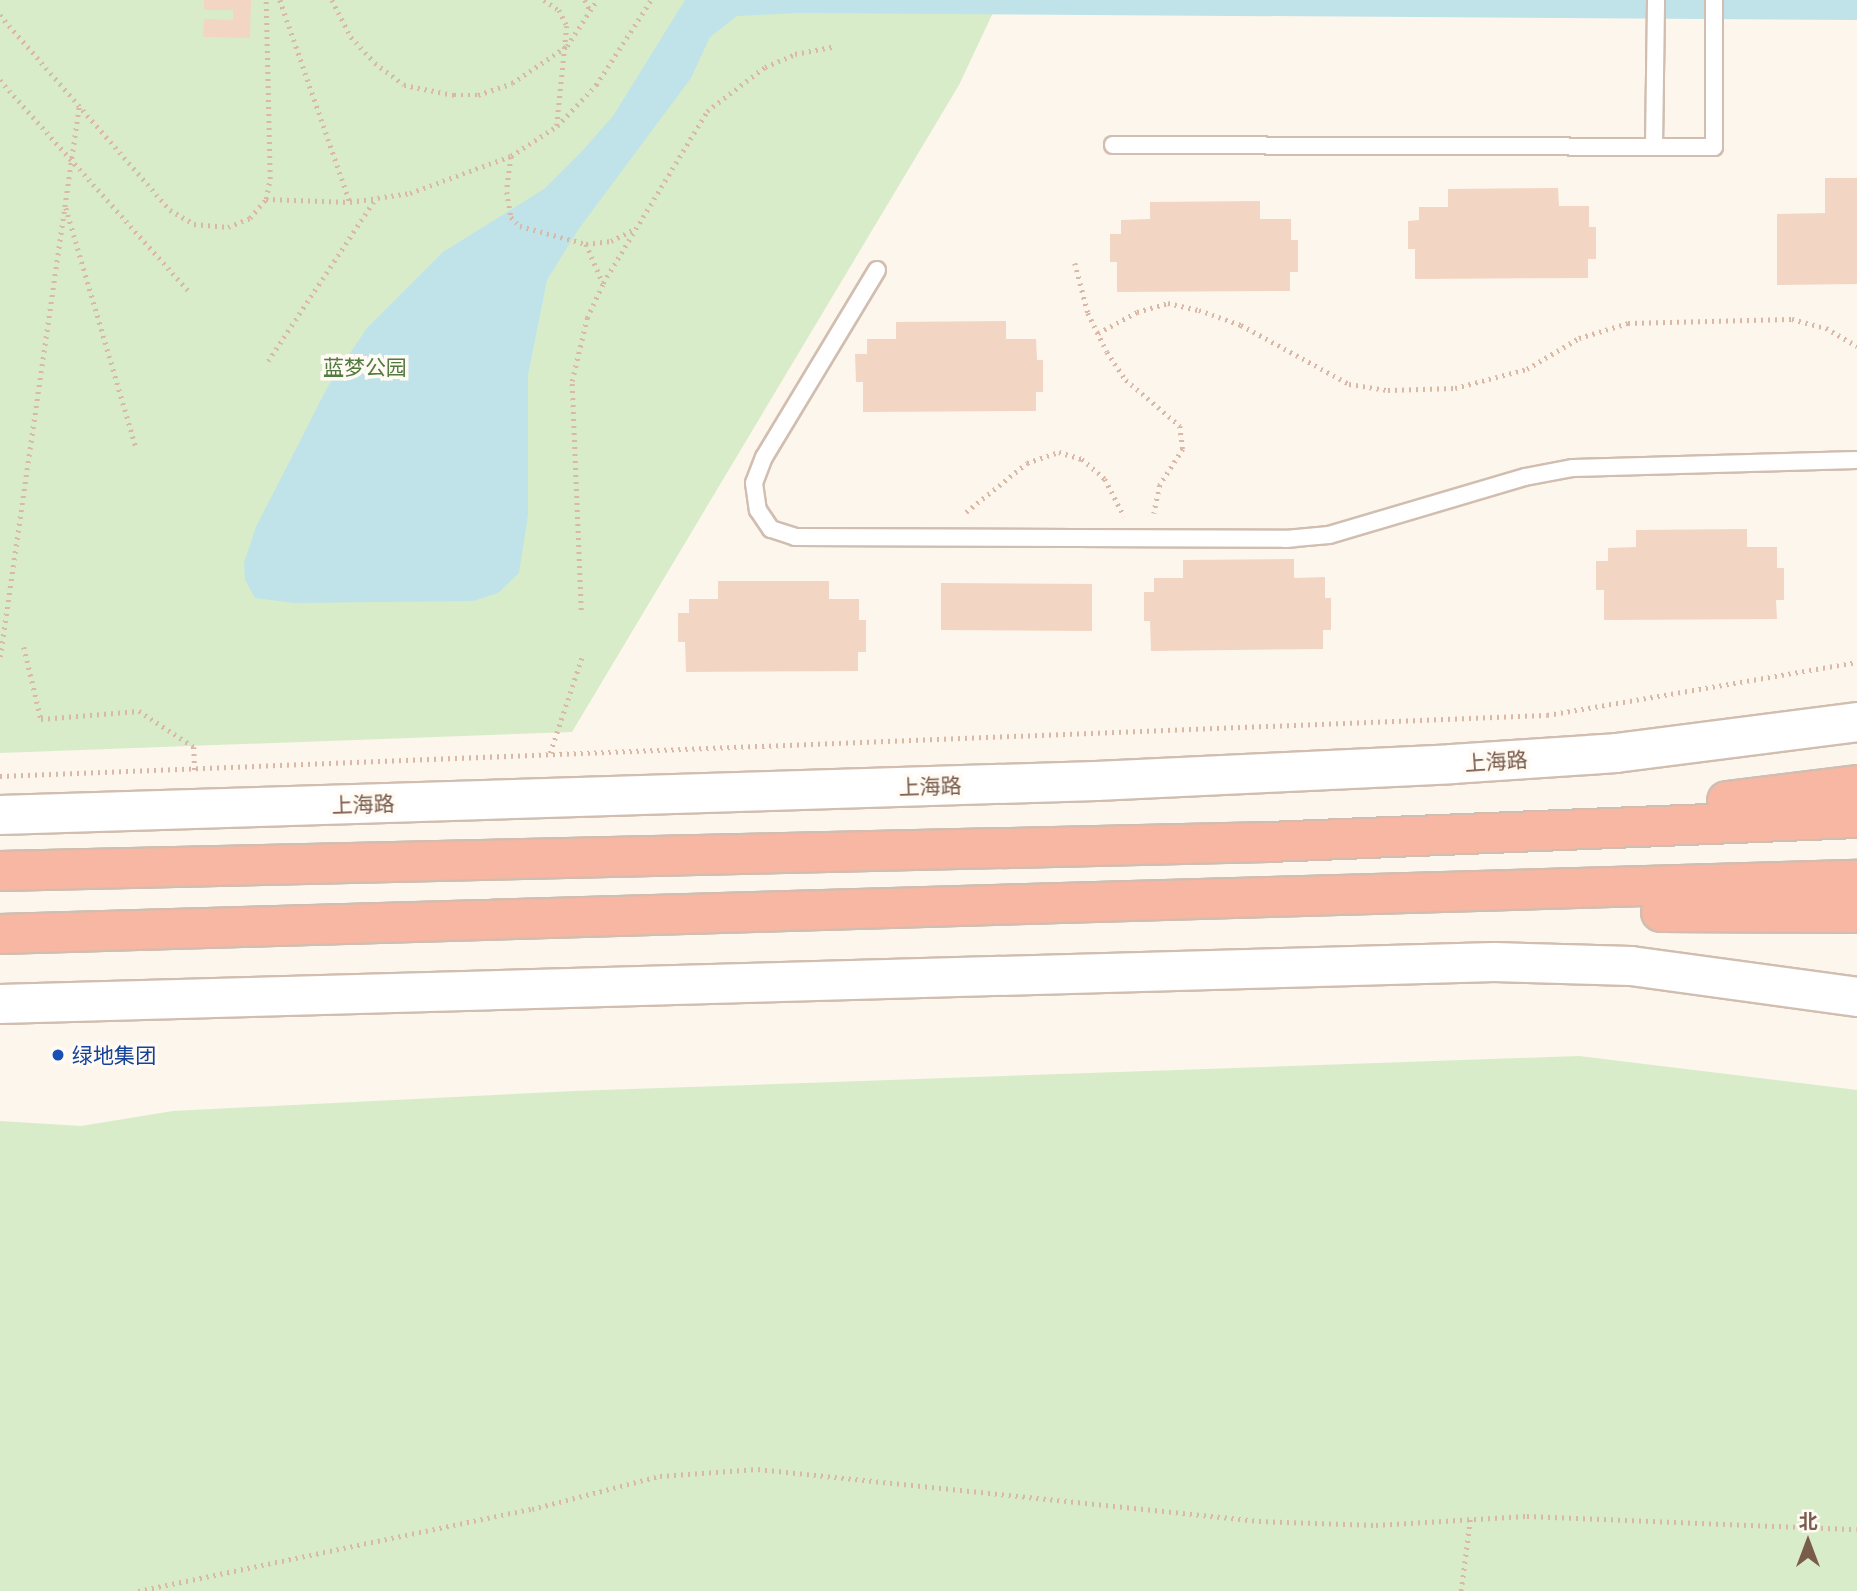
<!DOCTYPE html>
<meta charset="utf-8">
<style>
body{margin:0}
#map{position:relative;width:1857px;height:1591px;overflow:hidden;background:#fdf6ec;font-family:"IBM Plex Sans","Noto Sans SC",sans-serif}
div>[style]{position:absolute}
.green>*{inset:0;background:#d8ecc9}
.water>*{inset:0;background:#bfe3e8}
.building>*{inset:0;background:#f3d5c3}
.path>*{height:4.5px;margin-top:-2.25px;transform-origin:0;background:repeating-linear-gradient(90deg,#d9b8a5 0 2px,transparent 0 7px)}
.roads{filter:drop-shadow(2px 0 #d1beb0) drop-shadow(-2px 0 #d1beb0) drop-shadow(0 2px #d1beb0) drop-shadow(0 -2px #d1beb0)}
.lane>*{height:16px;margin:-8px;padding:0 8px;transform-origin:8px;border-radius:8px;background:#fff}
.secondary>*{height:38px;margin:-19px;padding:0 19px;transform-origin:19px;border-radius:19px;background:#fff}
.highway>*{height:38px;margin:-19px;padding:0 19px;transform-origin:19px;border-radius:19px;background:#f7b7a3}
.dots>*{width:19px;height:19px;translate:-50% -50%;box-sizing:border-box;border:4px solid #fffaf3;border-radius:50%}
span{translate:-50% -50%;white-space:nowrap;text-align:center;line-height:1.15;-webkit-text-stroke:7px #fffaf3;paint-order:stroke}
.park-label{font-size:21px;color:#537a41}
.street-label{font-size:21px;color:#7a5c4d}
.transit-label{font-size:21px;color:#164399}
.left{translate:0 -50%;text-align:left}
.north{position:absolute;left:1773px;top:1507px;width:70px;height:70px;-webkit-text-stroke:5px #fffaf3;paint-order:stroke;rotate:0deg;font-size:19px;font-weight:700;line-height:28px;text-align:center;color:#7a5c4d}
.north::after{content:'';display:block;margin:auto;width:24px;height:32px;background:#7a5c4d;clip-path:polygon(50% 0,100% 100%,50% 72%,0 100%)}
</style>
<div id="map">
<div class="green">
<div style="clip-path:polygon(0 0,999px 0,959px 85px,572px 732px,0 753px)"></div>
<div style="clip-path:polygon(1579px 1056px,1857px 1090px,1857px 1591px,0 1591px,0 1121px,81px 1126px,173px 1111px,574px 1091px)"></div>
</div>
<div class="water">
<div style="clip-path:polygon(685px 0,1857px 0,1857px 20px,799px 13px,737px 16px,710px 37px,691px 78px,578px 230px,547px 280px,528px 375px,528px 515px,519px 573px,498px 593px,473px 601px,294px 603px,255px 598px,245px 580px,244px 563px,256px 527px,328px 386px,367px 328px,443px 252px,544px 189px,584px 149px,613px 116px)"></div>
</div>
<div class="building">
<div style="clip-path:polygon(204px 0,251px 0,250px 38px,203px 37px,204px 19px,233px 20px,233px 10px,204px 10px)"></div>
<div style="clip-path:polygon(1825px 178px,1857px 178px,1857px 284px,1777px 285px,1777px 214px,1825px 213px)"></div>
<div style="clip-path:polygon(1558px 188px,1559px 206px,1589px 206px,1589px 227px,1596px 227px,1596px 259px,1588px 259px,1588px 278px,1415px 279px,1415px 249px,1408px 249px,1408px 221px,1419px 220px,1419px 207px,1448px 207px,1448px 189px)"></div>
<div style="clip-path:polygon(1260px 201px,1260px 219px,1291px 219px,1291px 240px,1298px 240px,1298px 272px,1290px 272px,1290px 291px,1117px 292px,1117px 262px,1110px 262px,1110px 234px,1121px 234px,1121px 220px,1150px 219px,1150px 202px)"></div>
<div style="clip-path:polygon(1006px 321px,1006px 339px,1036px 339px,1037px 360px,1043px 360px,1043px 392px,1036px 392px,1036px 411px,863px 412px,863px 382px,856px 382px,855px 354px,867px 354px,867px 339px,896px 339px,896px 322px)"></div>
<div style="clip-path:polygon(1747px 529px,1747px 547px,1777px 547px,1777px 568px,1784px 568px,1784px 600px,1776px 600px,1777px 619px,1604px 620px,1604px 590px,1596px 590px,1596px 561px,1608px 561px,1608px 548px,1636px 547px,1636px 530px)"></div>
<div style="clip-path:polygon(1294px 559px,1294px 578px,1325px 577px,1325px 598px,1331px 598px,1331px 630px,1323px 630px,1323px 649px,1151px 651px,1150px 621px,1144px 621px,1144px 592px,1154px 592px,1154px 578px,1183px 578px,1183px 560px)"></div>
<div style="clip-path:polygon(718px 581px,829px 581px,829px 599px,859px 599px,859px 620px,866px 620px,866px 652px,858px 652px,858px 671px,686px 672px,685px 642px,678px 642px,678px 613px,689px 613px,689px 599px,718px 599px)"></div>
<div style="clip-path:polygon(941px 583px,1092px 584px,1092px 631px,941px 630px)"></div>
</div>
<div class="path">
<div style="left:280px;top:0;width:214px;rotate:70.9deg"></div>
<div style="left:332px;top:0;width:42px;rotate:62.8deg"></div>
<div style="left:351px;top:37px;width:35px;rotate:47deg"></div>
<div style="left:375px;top:63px;width:36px;rotate:37deg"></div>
<div style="left:404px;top:85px;width:51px;rotate:11.3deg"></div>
<div style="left:454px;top:95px;width:24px"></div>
<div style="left:478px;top:95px;width:36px;rotate:-19deg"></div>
<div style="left:512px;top:83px;width:66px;rotate:-33.9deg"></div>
<div style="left:567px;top:46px;width:55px;rotate:-56.9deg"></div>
<div style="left:544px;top:0;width:18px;rotate:34deg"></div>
<div style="left:559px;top:10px;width:18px;rotate:63deg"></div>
<div style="left:567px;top:26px;width:100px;rotate:95.8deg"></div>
<div style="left:585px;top:0;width:12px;rotate:66deg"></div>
<div style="left:0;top:15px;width:259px;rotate:48.9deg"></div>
<div style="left:170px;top:210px;width:28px;rotate:30deg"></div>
<div style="left:194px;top:224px;width:34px;rotate:5deg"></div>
<div style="left:228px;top:227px;width:24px;rotate:-22deg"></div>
<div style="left:250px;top:218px;width:25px;rotate:-50deg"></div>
<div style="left:266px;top:199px;width:20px;rotate:-79deg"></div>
<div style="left:270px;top:179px;width:179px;rotate:-91.3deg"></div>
<div style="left:0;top:80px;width:282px;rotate:48.2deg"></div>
<div style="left:511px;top:157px;width:35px;rotate:97deg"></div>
<div style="left:507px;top:192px;width:25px;rotate:81deg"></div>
<div style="left:511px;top:217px;width:13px;rotate:45deg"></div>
<div style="left:520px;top:226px;width:68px;rotate:15.3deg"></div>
<div style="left:586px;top:244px;width:25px;rotate:-7deg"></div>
<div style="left:611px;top:241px;width:27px;rotate:-27deg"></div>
<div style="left:266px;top:199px;width:84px;rotate:2deg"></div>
<div style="left:350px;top:202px;width:61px;rotate:-8.5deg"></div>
<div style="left:410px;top:193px;width:108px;rotate:-20.1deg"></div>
<div style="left:511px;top:156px;width:55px;rotate:-33.1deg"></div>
<div style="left:557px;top:126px;width:57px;rotate:-46.4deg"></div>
<div style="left:596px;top:85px;width:101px;rotate:-57.1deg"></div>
<div style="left:66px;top:208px;width:249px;rotate:73.7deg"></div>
<div style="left:586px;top:244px;width:43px;rotate:66.4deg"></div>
<div style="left:1075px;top:263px;width:52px;rotate:75.4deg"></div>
<div style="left:1088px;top:313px;width:43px;rotate:64deg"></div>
<div style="left:1107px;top:352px;width:34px;rotate:56deg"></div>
<div style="left:1126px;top:380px;width:71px;rotate:40.4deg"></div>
<div style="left:1180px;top:426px;width:23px;rotate:83deg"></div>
<div style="left:1183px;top:449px;width:43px;rotate:122.6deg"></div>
<div style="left:1160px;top:485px;width:29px;rotate:102deg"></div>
<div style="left:1098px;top:333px;width:44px;rotate:-28.3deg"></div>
<div style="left:1137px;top:312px;width:32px;rotate:-16deg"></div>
<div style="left:1168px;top:303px;width:32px;rotate:13deg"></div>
<div style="left:1199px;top:310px;width:45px;rotate:19.7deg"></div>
<div style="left:1241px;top:325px;width:123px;rotate:28.6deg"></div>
<div style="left:1349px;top:384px;width:39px;rotate:9deg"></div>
<div style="left:1388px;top:390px;width:67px;rotate:-1.7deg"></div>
<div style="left:1455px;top:388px;width:74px;rotate:-14.8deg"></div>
<div style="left:1527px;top:369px;width:61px;rotate:-30.8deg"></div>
<div style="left:1579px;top:338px;width:51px;rotate:-17deg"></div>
<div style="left:1628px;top:323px;width:164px;rotate:-1.4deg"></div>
<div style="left:1792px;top:319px;width:35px;rotate:15deg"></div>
<div style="left:1826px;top:328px;width:36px;rotate:30deg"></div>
<div style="left:268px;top:361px;width:196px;rotate:-56.5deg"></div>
<div style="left:966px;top:512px;width:78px;rotate:-38.8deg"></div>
<div style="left:1027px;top:463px;width:34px;rotate:-19deg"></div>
<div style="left:1059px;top:452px;width:24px;rotate:17deg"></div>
<div style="left:1082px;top:459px;width:30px;rotate:41deg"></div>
<div style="left:1105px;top:479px;width:42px;rotate:62.8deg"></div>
<div style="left:581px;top:610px;width:229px;rotate:-92.3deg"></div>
<div style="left:572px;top:381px;width:65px;rotate:-76.6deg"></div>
<div style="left:587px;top:318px;width:38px;rotate:-65deg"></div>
<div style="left:603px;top:283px;width:201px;rotate:-58.8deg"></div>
<div style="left:707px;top:111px;width:73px;rotate:-37.2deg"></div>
<div style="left:765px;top:67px;width:33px;rotate:-23deg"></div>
<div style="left:795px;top:54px;width:38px;rotate:-11deg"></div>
<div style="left:24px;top:647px;width:74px;rotate:76.7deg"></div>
<div style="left:41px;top:719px;width:98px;rotate:-4.7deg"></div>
<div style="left:139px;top:711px;width:66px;rotate:33.2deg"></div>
<div style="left:194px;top:747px;width:23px;rotate:88deg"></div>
<div style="left:0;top:657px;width:556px;rotate:-81.83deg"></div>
<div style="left:550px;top:753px;width:104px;rotate:-71.6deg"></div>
<div style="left:0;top:776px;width:1548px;rotate:-2.26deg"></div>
<div style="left:1547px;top:715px;width:314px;rotate:-9.7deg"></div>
<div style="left:138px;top:1591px;width:402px;rotate:-11.8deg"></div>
<div style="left:532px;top:1509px;width:132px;rotate:-14.5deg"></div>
<div style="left:660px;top:1476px;width:98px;rotate:-4.1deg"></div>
<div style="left:758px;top:1469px;width:504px;rotate:5.93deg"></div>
<div style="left:1259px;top:1521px;width:117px;rotate:2deg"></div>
<div style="left:1376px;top:1525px;width:151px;rotate:-3.4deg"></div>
<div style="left:1527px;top:1516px;width:330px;rotate:2.3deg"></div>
<div style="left:1461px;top:1591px;width:72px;rotate:-82.8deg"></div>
</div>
<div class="roads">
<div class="lane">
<div style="left:1113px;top:145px;width:601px;rotate:0.19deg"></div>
<div style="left:1714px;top:147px;width:147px;rotate:-90deg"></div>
<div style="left:1654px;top:147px;width:147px;rotate:-89.2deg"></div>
<div style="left:877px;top:270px;width:218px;rotate:121.1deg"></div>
<div style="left:764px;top:457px;width:28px;rotate:111deg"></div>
<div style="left:754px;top:483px;width:27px;rotate:82deg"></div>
<div style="left:758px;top:510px;width:23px;rotate:56deg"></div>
<div style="left:771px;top:529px;width:25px;rotate:18deg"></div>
<div style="left:795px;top:537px;width:491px;rotate:0.2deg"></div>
<div style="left:1286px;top:539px;width:43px;rotate:-5.3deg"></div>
<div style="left:1329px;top:535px;width:204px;rotate:-16.5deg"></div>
<div style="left:1525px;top:477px;width:49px;rotate:-10.6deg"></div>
<div style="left:1573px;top:468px;width:284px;rotate:-1.6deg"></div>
</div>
<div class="secondary">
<div style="left:0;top:815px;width:1097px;rotate:-1.78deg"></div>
<div style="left:1096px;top:781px;width:356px;rotate:-2.7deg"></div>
<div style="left:1452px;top:764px;width:164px;rotate:-3.8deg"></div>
<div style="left:1616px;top:753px;width:243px;rotate:-7.3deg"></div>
<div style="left:0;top:1004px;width:1495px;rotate:-1.61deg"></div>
<div style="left:1494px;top:962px;width:137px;rotate:1.7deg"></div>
<div style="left:1631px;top:966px;width:228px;rotate:7.8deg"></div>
</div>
<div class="highway">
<div style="left:1727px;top:801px;width:131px;rotate:-7deg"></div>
<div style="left:0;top:871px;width:1269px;rotate:-1.31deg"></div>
<div style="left:1269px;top:842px;width:588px;rotate:-2.34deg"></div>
<div style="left:1661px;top:912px;width:196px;rotate:0.3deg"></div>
<div style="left:0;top:934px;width:1858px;rotate:-1.67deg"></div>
</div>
</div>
<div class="dots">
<div style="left:58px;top:1055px;background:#1a4fb4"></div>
</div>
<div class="park-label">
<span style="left:365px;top:367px">蓝梦公园</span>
</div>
<div class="street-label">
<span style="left:1496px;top:761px;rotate:-4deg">上海路</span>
<span style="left:930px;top:786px;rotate:-2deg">上海路</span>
<span style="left:363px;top:804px;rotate:-2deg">上海路</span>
</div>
<div class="transit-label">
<span class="left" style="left:72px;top:1055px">绿地集团</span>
</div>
<div class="north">北</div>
</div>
